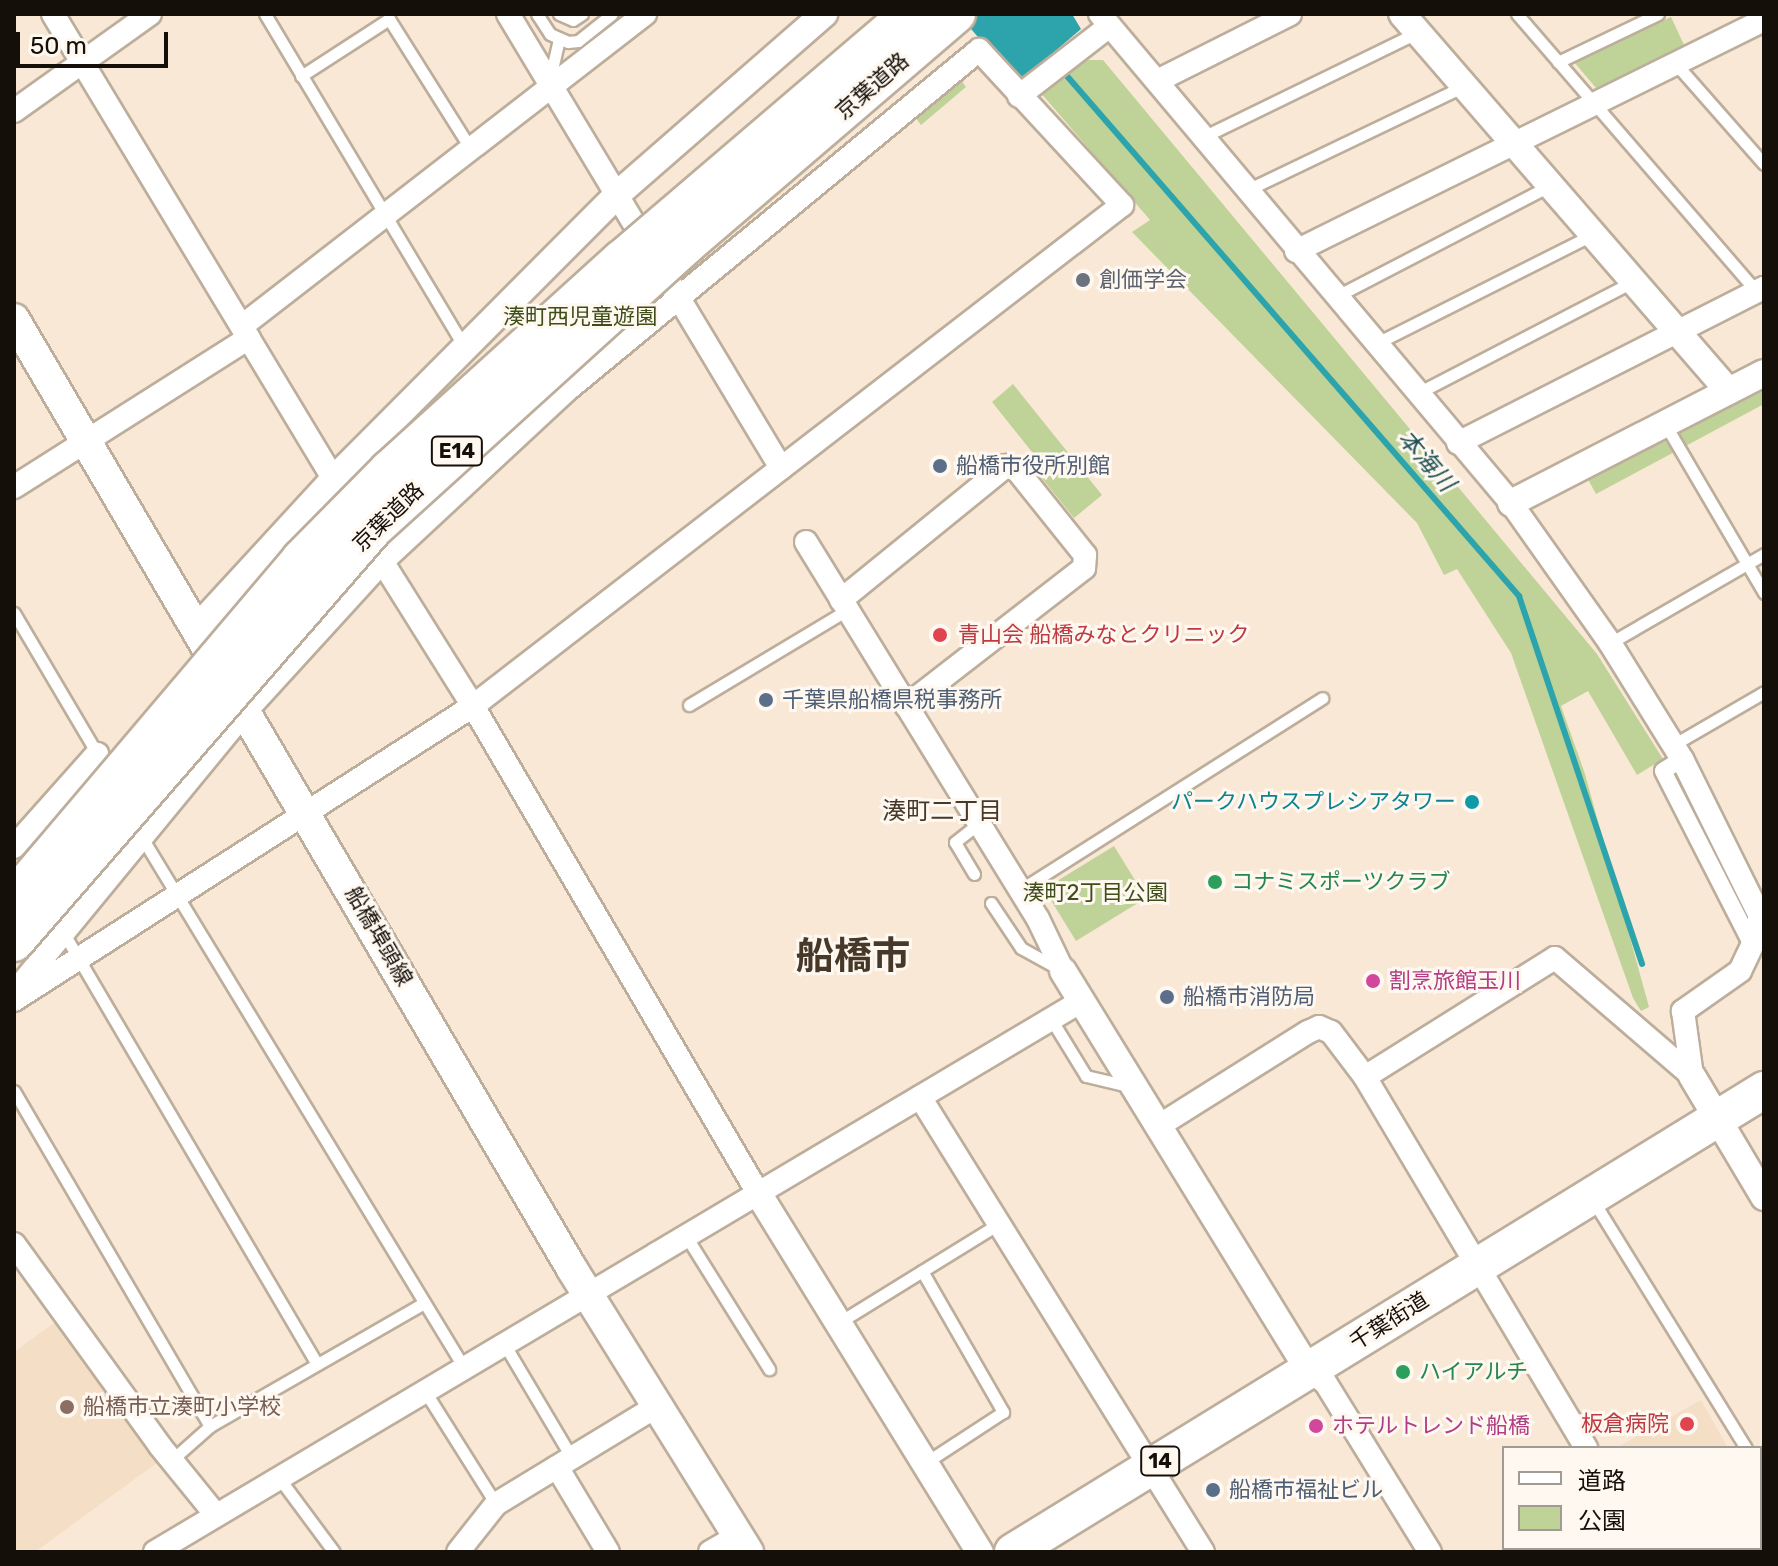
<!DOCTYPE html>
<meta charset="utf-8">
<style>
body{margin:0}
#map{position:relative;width:1778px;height:1566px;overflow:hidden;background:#f9e8d6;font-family:Rubik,"Noto Sans JP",sans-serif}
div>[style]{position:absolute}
.built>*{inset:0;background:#f4dec5}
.green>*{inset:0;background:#bfd398}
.water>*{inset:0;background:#2da4ac}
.stream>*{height:6px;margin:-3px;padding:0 3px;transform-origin:3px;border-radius:3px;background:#2da4ac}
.roads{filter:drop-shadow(2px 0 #bdae9c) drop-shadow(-2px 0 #bdae9c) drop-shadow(0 2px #bdae9c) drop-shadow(0 -2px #bdae9c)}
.service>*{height:11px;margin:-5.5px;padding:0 5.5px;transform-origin:5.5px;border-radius:5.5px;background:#fff}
.pedestrian>*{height:16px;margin:-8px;padding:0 8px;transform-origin:8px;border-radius:8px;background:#fff}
.minor>*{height:22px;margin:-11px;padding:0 11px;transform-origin:11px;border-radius:11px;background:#fff}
.tertiary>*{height:26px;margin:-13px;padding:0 13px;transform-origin:13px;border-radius:13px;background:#fff}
.secondary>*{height:30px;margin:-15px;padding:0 15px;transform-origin:15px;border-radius:15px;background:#fff}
.trunk>*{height:36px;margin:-18px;padding:0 18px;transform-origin:18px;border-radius:18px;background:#fff}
.bridges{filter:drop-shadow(2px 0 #bdae9c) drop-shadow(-2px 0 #bdae9c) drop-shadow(0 2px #bdae9c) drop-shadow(0 -2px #bdae9c)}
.motorway-bridge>*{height:38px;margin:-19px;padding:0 19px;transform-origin:19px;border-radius:19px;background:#fff}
.dots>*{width:22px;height:22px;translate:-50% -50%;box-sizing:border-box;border:4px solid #fef8f0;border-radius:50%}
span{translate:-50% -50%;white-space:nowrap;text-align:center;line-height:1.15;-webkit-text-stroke:6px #fef8f0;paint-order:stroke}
.shield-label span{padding:2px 6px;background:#fef8f0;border:2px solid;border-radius:6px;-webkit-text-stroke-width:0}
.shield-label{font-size:20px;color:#140f09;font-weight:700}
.street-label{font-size:22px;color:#140f09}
.worship-label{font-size:22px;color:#5b616d}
.left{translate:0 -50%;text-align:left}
.park-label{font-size:22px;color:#3f4e19}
.service-label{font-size:22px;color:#4e5e75}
.health-label{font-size:22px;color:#be3a42}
.right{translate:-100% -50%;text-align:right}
.culture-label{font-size:22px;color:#0d838f}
.leisure-label{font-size:22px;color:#27864d}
.hotel-label{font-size:22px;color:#b23c85}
.education-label{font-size:22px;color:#785e54}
.water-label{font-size:24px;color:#215255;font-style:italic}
.neighbourhood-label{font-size:24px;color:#46392a}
.town-label{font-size:38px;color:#46392a;font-weight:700}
.frame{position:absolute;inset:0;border:16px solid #140f09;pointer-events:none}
.legend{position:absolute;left:1502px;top:1446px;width:260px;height:104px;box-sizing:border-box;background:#fef8f0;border:2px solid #a09b94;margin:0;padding:10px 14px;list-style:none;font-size:24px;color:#140f09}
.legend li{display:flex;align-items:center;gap:16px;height:40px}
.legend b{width:40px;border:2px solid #a09b94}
.scale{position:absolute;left:16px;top:32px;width:152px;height:36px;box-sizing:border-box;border:4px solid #140f09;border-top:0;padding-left:10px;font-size:24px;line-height:28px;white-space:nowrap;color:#140f09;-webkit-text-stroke:6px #fef8f0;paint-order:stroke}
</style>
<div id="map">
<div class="built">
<div style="clip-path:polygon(58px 1320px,158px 1462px,35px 1552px,14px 1552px,14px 1352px)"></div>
<div style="clip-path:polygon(1701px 1400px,1728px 1448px,1616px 1448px)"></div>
<div style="clip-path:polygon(1760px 1506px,1764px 1552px,1661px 1548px,1760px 1548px)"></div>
</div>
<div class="green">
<div style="clip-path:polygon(1671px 17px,1685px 47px,1596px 88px,1574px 62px)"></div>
<div style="clip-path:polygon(1085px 60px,1103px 60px,1597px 654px,1663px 759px,1637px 775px,1588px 691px,1561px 706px,1585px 774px,1649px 1007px,1641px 1011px,1633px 998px,1511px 653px,1457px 569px,1444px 575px,1417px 523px,1132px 232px,1150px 220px,1040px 92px)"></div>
<div style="clip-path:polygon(960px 79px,966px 87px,921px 125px,915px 117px)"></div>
<div style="clip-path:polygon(1764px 383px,1764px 404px,1596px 494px,1585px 474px)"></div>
<div style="clip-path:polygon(1013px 384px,1102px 495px,1074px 518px,1029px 462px,1036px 457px,992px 402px)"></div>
<div style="clip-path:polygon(1114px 846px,1146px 898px,1076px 941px,1044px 889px)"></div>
</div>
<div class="water">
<div style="clip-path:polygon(958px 14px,1072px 14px,1081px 29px,1018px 83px)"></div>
</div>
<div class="stream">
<div style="left:1060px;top:68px;width:700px;rotate:49deg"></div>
<div style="left:1519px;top:596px;width:388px;rotate:71.5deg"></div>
</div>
<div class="roads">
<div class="service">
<div style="left:265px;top:14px;width:389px;rotate:59.1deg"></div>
<div style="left:537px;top:14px;width:24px;rotate:57deg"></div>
<div style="left:550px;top:34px;width:20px;rotate:24deg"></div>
<div style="left:568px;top:42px;width:10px;rotate:-6deg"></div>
<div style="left:578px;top:41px;width:43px;rotate:-38.5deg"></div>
<div style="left:559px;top:14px;width:15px;rotate:23deg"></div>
<div style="left:573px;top:20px;width:11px;rotate:-34deg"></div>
<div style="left:1517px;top:14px;width:367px;rotate:49.2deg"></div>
<div style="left:1558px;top:62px;width:111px;rotate:-25.6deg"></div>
<div style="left:1676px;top:64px;width:133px;rotate:48.7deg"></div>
<div style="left:543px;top:72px;width:12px;rotate:-35deg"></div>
<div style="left:553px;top:65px;width:27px;rotate:-77deg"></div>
<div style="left:301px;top:76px;width:105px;rotate:-32.9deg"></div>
<div style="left:389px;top:19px;width:154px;rotate:57.8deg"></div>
<div style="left:1203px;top:137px;width:239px;rotate:-26deg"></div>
<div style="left:1245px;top:191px;width:243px;rotate:-25.6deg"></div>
<div style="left:1335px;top:297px;width:243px;rotate:-27.4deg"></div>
<div style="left:1375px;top:344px;width:243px;rotate:-26.7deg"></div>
<div style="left:1416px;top:394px;width:246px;rotate:-27.4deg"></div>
<div style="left:1665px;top:424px;width:196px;rotate:59.6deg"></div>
<div style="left:14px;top:613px;width:167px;rotate:59.4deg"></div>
<div style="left:1610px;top:643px;width:178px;rotate:-30deg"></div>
<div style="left:689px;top:705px;width:184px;rotate:-31deg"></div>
<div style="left:1673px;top:745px;width:105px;rotate:-30.2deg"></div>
<div style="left:141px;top:836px;width:626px;rotate:58.72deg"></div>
<div style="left:974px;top:874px;width:37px;rotate:-121deg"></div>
<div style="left:955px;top:842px;width:31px;rotate:-38deg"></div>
<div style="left:1020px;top:890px;width:358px;rotate:-32.4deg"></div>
<div style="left:991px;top:903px;width:54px;rotate:56.3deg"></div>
<div style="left:1021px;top:948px;width:43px;rotate:28.9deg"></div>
<div style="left:63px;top:932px;width:501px;rotate:59.55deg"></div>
<div style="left:1051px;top:1019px;width:67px;rotate:58.4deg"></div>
<div style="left:1086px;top:1076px;width:43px;rotate:13.4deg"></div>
<div style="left:14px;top:1091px;width:388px;rotate:59.7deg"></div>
<div style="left:1594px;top:1202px;width:289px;rotate:58.3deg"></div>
<div style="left:686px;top:1236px;width:157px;rotate:58deg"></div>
<div style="left:922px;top:1271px;width:163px;rotate:60.1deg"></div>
<div style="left:1003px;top:1412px;width:93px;rotate:146.8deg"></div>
<div style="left:838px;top:1323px;width:188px;rotate:-31.7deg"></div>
<div style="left:506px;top:1347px;width:129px;rotate:59.3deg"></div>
<div style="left:426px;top:1393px;width:131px;rotate:57.8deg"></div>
<div style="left:174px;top:1458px;width:48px;rotate:-41.6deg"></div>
<div style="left:210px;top:1426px;width:247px;rotate:-29.9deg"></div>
<div style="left:279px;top:1478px;width:92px;rotate:53.4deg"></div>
</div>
<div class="pedestrian">
<div style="left:1682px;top:759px;width:22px;rotate:148deg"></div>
<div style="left:1663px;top:771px;width:198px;rotate:62.9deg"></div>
</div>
<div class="minor">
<div style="left:53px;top:14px;width:559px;rotate:58.9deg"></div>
<div style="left:508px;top:14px;width:530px;rotate:58.98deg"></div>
<div style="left:1100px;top:14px;width:639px;rotate:49.95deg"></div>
<div style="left:1511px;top:503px;width:171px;rotate:54.7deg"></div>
<div style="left:1610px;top:643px;width:137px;rotate:58.2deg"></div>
<div style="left:1682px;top:759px;width:173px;rotate:63.6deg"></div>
<div style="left:1759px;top:914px;width:17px;rotate:90deg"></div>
<div style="left:1759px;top:931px;width:44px;rotate:115.4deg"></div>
<div style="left:1740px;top:971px;width:70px;rotate:144.9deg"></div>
<div style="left:1683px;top:1011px;width:66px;rotate:82.1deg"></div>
<div style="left:1157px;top:81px;width:149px;rotate:-26.7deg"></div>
<div style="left:1019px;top:96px;width:111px;rotate:-37.7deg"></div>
<div style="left:14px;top:111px;width:167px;rotate:-35.5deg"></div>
<div style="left:1296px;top:251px;width:513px;rotate:-26.27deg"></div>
<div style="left:242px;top:326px;width:510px;rotate:-37.75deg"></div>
<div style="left:1458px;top:443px;width:343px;rotate:-26.9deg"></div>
<div style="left:14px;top:487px;width:278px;rotate:-32.4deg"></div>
<div style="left:806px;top:542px;width:443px;rotate:58.4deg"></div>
<div style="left:1038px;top:919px;width:58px;rotate:64.3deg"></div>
<div style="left:375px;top:550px;width:184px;rotate:57.9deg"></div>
<div style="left:473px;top:706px;width:564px;rotate:59.66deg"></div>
<div style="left:841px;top:600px;width:213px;rotate:-39.1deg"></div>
<div style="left:1006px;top:466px;width:12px;rotate:20deg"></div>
<div style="left:1017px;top:470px;width:109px;rotate:51.3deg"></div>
<div style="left:1085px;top:555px;width:13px;rotate:94deg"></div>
<div style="left:1084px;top:568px;width:225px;rotate:142.2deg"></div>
<div style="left:14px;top:847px;width:125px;rotate:-48.3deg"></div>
<div style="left:14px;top:993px;width:365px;rotate:-50.6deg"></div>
<div style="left:246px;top:711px;width:202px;rotate:-47.6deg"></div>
<div style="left:382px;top:562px;width:253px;rotate:-42.9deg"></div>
<div style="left:567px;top:390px;width:534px;rotate:-39.53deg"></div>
<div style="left:979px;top:50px;width:211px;rotate:47.3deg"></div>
<div style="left:1122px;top:205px;width:820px;rotate:142.33deg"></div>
<div style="left:473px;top:706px;width:545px;rotate:147.36deg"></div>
<div style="left:1365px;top:1077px;width:224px;rotate:-32.1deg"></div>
<div style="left:1555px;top:958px;width:181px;rotate:40.7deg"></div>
<div style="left:920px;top:1097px;width:536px;rotate:58.12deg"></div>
<div style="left:1157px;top:1127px;width:178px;rotate:-32.2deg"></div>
<div style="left:1308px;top:1032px;width:12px;rotate:-24deg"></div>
<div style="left:1319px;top:1027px;width:13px;rotate:23deg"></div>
<div style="left:1331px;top:1032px;width:56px;rotate:52.9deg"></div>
<div style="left:1365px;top:1077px;width:432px;rotate:59.2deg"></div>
<div style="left:14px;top:1244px;width:249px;rotate:54.1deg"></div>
<div style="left:160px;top:1446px;width:89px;rotate:50.9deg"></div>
<div style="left:1309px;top:1371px;width:19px;rotate:35deg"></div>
<div style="left:1325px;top:1382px;width:200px;rotate:58.3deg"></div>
<div style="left:557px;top:1467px;width:99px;rotate:59deg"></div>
<div style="left:1645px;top:1548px;width:5px;rotate:53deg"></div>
<div style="left:155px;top:1552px;width:1076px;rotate:-30.74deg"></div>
<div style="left:458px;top:1552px;width:61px;rotate:-51.6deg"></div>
<div style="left:496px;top:1504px;width:188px;rotate:-31.3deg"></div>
<div style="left:710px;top:1552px;width:32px;rotate:-30deg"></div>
</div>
<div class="tertiary">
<div style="left:1402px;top:14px;width:499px;rotate:49.1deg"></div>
<div style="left:1511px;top:503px;width:284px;rotate:-27.2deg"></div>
<div style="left:197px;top:628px;width:202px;rotate:-47.4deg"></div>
<div style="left:334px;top:479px;width:405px;rotate:-45.1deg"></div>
<div style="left:620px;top:192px;width:271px;rotate:-41.1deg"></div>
<div style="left:1063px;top:971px;width:470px;rotate:58.4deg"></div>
<div style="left:1692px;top:1076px;width:141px;rotate:59.2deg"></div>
<div style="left:758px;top:1193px;width:422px;rotate:58.3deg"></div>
</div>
<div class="secondary">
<div style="left:14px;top:319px;width:1102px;rotate:59.57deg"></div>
<div style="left:572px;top:1269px;width:333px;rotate:58.1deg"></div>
</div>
<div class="trunk">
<div style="left:1013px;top:1552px;width:882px;rotate:-31.6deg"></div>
</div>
</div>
<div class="bridges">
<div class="motorway-bridge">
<div style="left:14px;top:898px;width:444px;rotate:-49.7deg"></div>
<div style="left:301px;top:559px;width:125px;rotate:-45.3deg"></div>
<div style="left:389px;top:470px;width:313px;rotate:-42.2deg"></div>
<div style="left:621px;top:260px;width:379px;rotate:-40.5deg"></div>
<div style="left:14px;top:942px;width:547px;rotate:-49deg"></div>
<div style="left:373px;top:529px;width:421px;rotate:-42.2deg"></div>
<div style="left:685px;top:246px;width:357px;rotate:-40.6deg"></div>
</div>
</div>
<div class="dots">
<div style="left:1083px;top:280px;background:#6b7280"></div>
<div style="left:940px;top:466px;background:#5c6f8a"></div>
<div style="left:940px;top:635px;background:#e0444e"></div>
<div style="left:766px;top:700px;background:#5c6f8a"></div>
<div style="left:1472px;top:802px;background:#0f9aa8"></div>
<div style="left:1215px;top:882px;background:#2e9e5b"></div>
<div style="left:1373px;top:981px;background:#d1479c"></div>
<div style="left:1167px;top:997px;background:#5c6f8a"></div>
<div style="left:1403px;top:1372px;background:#2e9e5b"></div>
<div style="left:67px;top:1407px;background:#8d6e63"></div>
<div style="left:1687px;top:1424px;background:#e0444e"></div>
<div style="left:1316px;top:1426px;background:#d1479c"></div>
<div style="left:1213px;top:1490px;background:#5c6f8a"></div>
</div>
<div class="shield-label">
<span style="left:457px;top:451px">E14</span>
<span style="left:1160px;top:1461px">14</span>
</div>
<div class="street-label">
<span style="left:872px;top:86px;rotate:-41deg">京葉道路</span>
<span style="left:388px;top:517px;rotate:-44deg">京葉道路</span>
<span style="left:379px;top:936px;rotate:60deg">船橋埠頭線</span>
<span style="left:1389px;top:1321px;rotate:-32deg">千葉街道</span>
</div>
<div class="worship-label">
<span class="left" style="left:1099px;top:280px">創価学会</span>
</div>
<div class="park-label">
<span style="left:580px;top:317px">湊町西児童遊園</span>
<span style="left:1095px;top:893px">湊町2丁目公園</span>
</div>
<div class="service-label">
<span class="left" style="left:956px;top:466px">船橋市役所別館</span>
<span class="left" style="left:782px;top:700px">千葉県船橋県税事務所</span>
<span class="left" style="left:1183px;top:997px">船橋市消防局</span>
<span class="left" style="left:1229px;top:1490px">船橋市福祉ビル</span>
</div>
<div class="health-label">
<span class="left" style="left:958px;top:635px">青山会 船橋みなとクリニック</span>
<span class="right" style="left:1669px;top:1424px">板倉病院</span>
</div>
<div class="culture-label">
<span class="right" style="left:1456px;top:802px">パークハウスプレシアタワー</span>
</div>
<div class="leisure-label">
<span class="left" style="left:1231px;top:882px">コナミスポーツクラブ</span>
<span class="left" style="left:1419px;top:1372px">ハイアルチ</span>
</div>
<div class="hotel-label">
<span class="left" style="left:1389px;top:981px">割烹旅館玉川</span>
<span class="left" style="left:1332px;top:1426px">ホテルトレンド船橋</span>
</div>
<div class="education-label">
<span class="left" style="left:83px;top:1407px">船橋市立湊町小学校</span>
</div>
<div class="water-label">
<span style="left:1426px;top:461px;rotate:49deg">本海川</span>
</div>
<div class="neighbourhood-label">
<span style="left:942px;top:812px">湊町二丁目</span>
</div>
<div class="town-label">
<span style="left:853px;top:957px">船橋市</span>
</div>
<div class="frame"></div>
<ul class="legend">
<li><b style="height:10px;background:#fff"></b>道路</li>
<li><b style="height:22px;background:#bfd398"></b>公園</li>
</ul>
<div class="scale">50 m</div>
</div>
